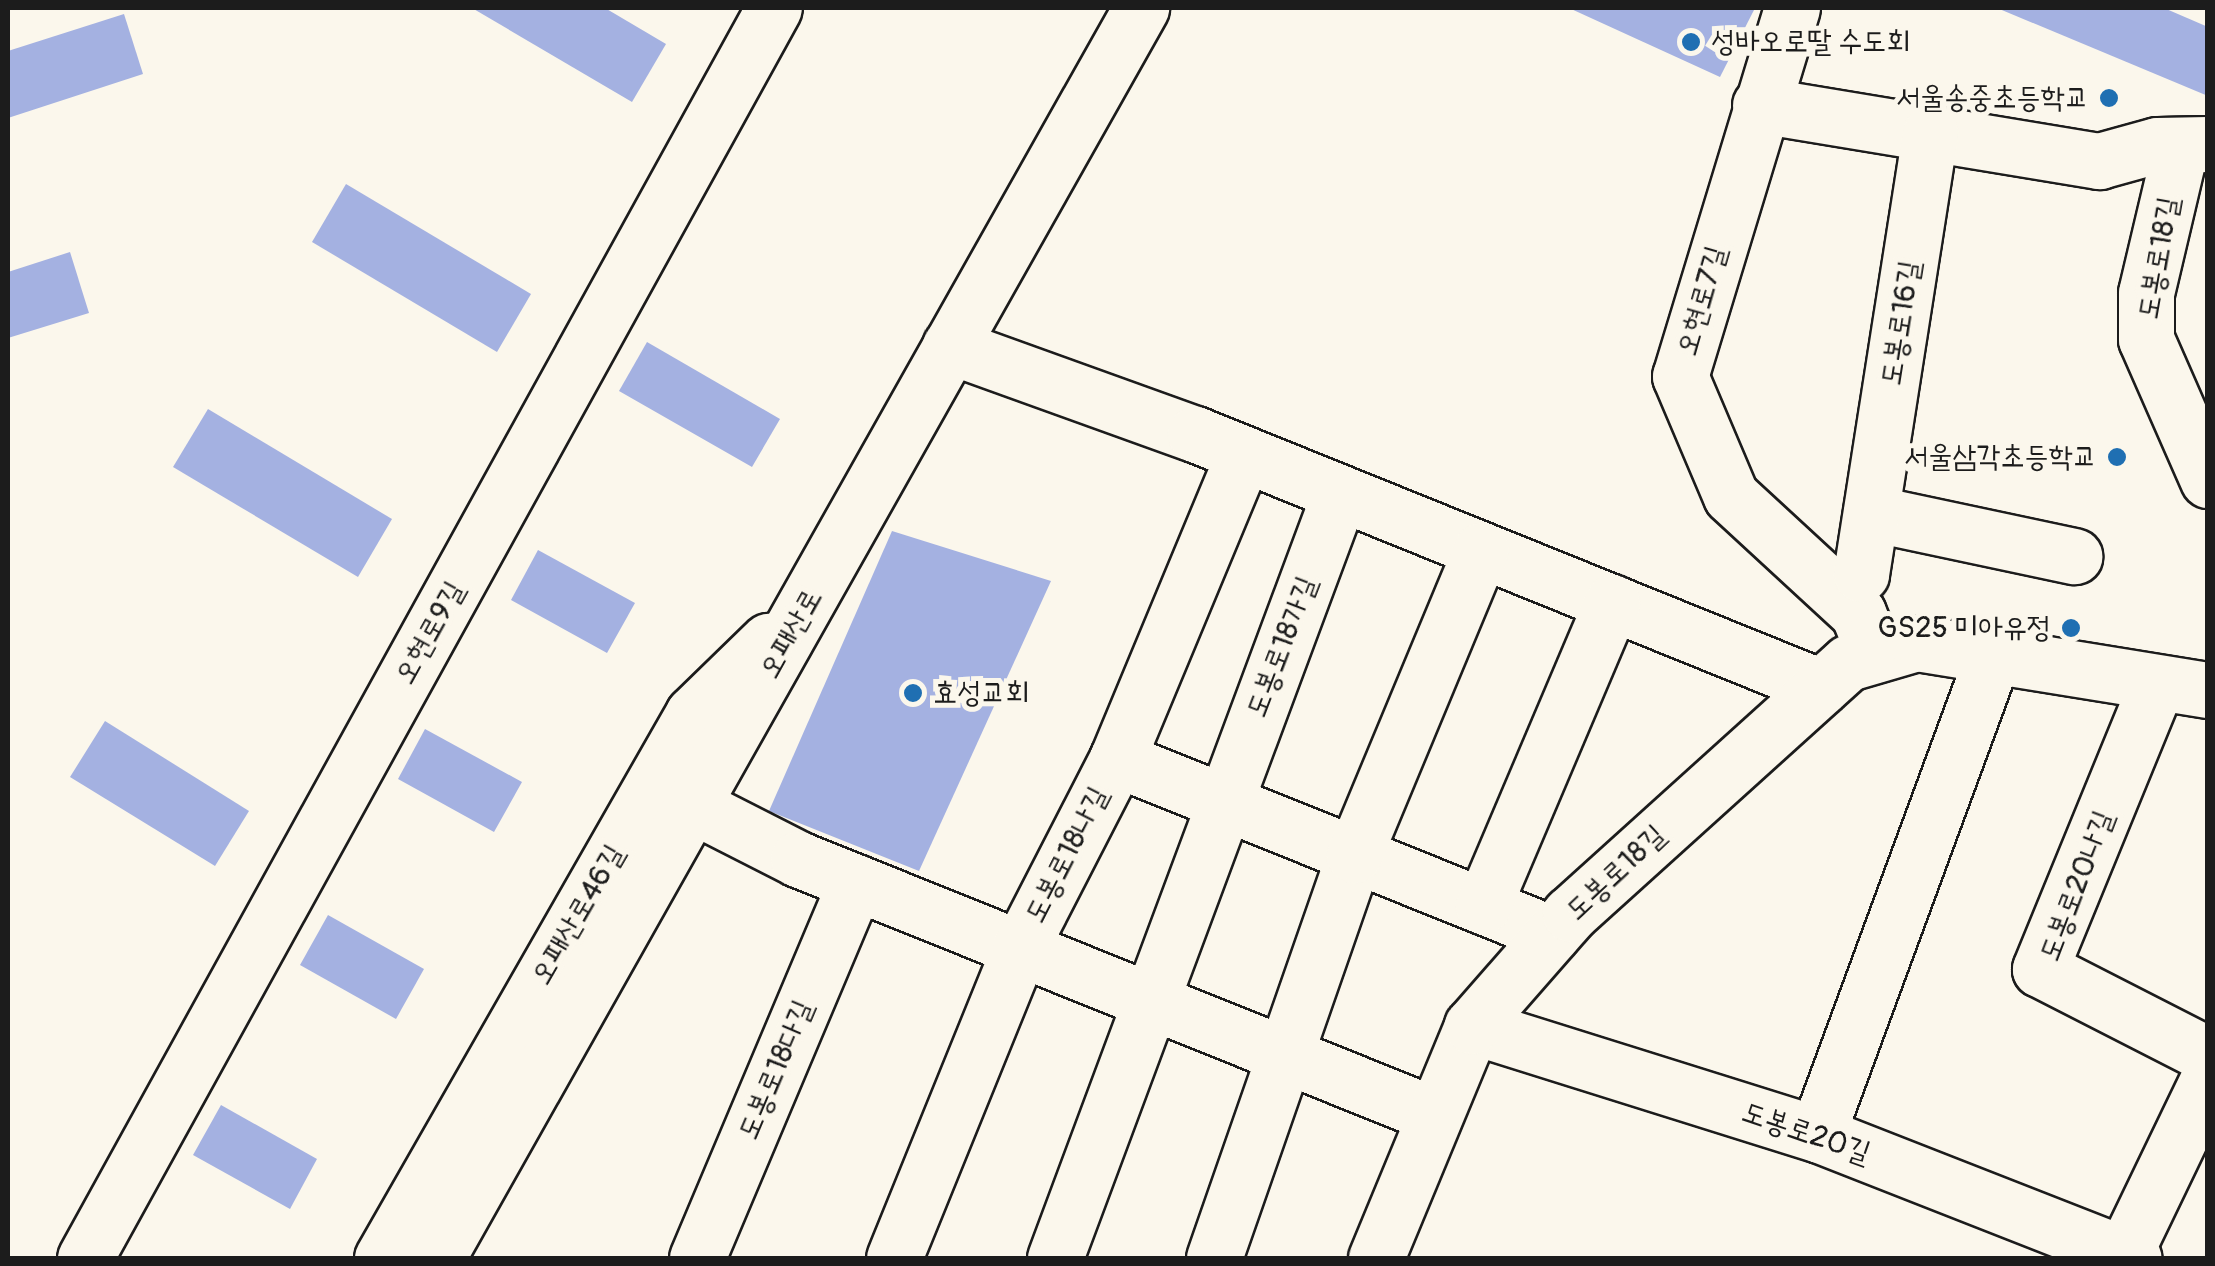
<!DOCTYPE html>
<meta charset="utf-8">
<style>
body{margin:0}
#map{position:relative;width:2215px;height:1266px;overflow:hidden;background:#fbf7ec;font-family:Pangolin,"Poor Story",sans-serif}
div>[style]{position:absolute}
.building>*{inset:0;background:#a4b1e1}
.roads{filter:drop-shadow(2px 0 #1c1c1c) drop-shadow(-2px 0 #1c1c1c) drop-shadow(0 2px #1c1c1c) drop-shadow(0 -2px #1c1c1c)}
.minor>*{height:55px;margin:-27.5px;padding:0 27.5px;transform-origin:27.5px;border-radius:27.5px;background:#fbf7ec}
.dots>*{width:28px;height:28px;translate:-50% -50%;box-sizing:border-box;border:5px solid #fbf7ec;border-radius:50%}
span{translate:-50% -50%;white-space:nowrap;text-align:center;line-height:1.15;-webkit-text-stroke:10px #fbf7ec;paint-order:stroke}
.poi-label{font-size:30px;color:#1c1c1c}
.left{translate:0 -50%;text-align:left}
.right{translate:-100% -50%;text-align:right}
.street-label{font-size:30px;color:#1c1c1c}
.frame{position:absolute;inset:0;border:10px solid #1c1c1c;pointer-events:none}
</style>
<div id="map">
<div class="building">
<div style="clip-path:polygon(472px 8px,605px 8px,666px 44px,632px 102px)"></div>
<div style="clip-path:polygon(1569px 8px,1755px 8px,1720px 77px)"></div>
<div style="clip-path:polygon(1997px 8px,2164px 8px,2208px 27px,2208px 96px)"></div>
<div style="clip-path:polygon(124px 14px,143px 74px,8px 118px,8px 51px)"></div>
<div style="clip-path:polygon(346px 184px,531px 294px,497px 352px,312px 242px)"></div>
<div style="clip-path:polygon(70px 252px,89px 313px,8px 338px,8px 272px)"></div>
<div style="clip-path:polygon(647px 342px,780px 419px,752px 467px,619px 391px)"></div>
<div style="clip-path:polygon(208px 409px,392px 519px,358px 577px,173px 467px)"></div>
<div style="clip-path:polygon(892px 531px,1051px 581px,919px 871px,769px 811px)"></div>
<div style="clip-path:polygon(538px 550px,635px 603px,607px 653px,511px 600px)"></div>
<div style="clip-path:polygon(105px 721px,249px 811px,215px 866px,70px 777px)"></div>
<div style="clip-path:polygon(425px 729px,522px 782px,494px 832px,398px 779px)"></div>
<div style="clip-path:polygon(328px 915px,424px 969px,396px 1019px,300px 965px)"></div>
<div style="clip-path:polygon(221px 1105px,317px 1159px,290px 1209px,193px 1155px)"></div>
</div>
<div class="roads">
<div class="minor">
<div style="left:1792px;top:8px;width:385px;rotate:106.9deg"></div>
<div style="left:1680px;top:376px;width:130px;rotate:67deg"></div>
<div style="left:1731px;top:496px;width:173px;rotate:42.7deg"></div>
<div style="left:1858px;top:613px;width:45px;rotate:68deg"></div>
<div style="left:1760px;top:105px;width:344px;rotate:9.4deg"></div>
<div style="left:2099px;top:161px;width:60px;rotate:-15.4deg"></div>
<div style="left:2157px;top:145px;width:51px;rotate:-1.1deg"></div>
<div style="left:2181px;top:145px;width:152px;rotate:103.3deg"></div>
<div style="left:2146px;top:293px;width:46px;rotate:90deg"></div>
<div style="left:2146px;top:339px;width:154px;rotate:66.3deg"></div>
<div style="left:950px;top:346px;width:260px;rotate:19.8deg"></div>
<div style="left:1195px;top:434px;width:675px;rotate:22.01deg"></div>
<div style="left:1871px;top:513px;width:208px;rotate:12deg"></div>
<div style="left:1841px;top:596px;width:30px;rotate:-48deg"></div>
<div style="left:1861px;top:574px;width:446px;rotate:-81.1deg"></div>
<div style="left:2156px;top:686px;width:306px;rotate:112.3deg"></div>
<div style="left:2040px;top:969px;width:189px;rotate:27.1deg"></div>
<div style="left:1117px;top:759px;width:469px;rotate:21.9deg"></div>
<div style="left:694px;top:806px;width:117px;rotate:27deg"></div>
<div style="left:798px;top:859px;width:683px;rotate:21.91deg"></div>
<div style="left:1483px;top:906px;width:330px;rotate:-67deg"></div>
<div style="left:1472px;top:1026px;width:362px;rotate:17.4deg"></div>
<div style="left:1817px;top:1134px;width:340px;rotate:21.4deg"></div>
<div style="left:1817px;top:1134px;width:509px;rotate:-69.79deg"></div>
<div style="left:85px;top:1258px;width:1427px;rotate:-61.14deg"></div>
<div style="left:382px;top:1258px;width:627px;rotate:-60.24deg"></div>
<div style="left:693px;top:714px;width:105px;rotate:-44.2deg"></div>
<div style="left:437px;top:1258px;width:1435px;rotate:-60.61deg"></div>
<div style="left:697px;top:1258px;width:408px;rotate:-67.1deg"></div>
<div style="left:894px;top:1258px;width:335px;rotate:-67.9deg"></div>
<div style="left:1020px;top:948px;width:212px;rotate:-62.8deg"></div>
<div style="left:1117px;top:759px;width:330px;rotate:-67.4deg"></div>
<div style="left:1055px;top:1258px;width:816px;rotate:-69.57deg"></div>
<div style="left:1214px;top:1258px;width:427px;rotate:-70.8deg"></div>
<div style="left:1354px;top:855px;width:330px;rotate:-67.4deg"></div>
<div style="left:1376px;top:1258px;width:251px;rotate:-67.5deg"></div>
<div style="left:1472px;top:1026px;width:149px;rotate:-48.8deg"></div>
<div style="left:1570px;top:914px;width:375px;rotate:-42.1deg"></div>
<div style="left:1848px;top:663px;width:72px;rotate:-16.2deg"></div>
<div style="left:1917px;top:643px;width:295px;rotate:9.2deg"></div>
<div style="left:2122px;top:1258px;width:199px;rotate:-64.3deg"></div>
</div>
</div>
<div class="dots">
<div style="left:1691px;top:42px;background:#1f6fb2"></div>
<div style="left:2109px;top:98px;background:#1f6fb2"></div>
<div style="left:2117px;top:457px;background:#1f6fb2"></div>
<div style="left:2071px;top:628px;background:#1f6fb2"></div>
<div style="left:913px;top:693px;background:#1f6fb2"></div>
</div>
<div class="poi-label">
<span class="left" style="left:1711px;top:42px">성바오로딸 수도회</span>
<span class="right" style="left:2089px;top:98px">서울송중초등학교</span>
<span class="right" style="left:2097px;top:457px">서울삼각초등학교</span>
<span class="right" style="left:2051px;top:628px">GS25 미아유정</span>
<span class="left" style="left:933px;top:693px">효성교회</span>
</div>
<div class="street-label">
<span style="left:2159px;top:258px;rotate:-80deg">도봉로18길</span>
<span style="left:1702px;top:301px;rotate:-74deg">오현로7길</span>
<span style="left:1901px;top:323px;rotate:-81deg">도봉로16길</span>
<span style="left:430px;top:633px;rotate:-61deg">오현로9길</span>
<span style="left:791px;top:634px;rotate:-61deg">오패산로</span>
<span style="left:1282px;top:647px;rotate:-69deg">도봉로18가길</span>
<span style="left:1067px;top:855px;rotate:-63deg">도봉로18나길</span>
<span style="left:1616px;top:873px;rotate:-43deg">도봉로18길</span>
<span style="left:2077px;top:886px;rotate:-69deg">도봉로20나길</span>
<span style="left:578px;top:915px;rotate:-60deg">오패산로46길</span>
<span style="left:776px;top:1070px;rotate:-67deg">도봉로18다길</span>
<span style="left:1806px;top:1133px;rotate:19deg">도봉로20길</span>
</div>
<div class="frame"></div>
</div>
